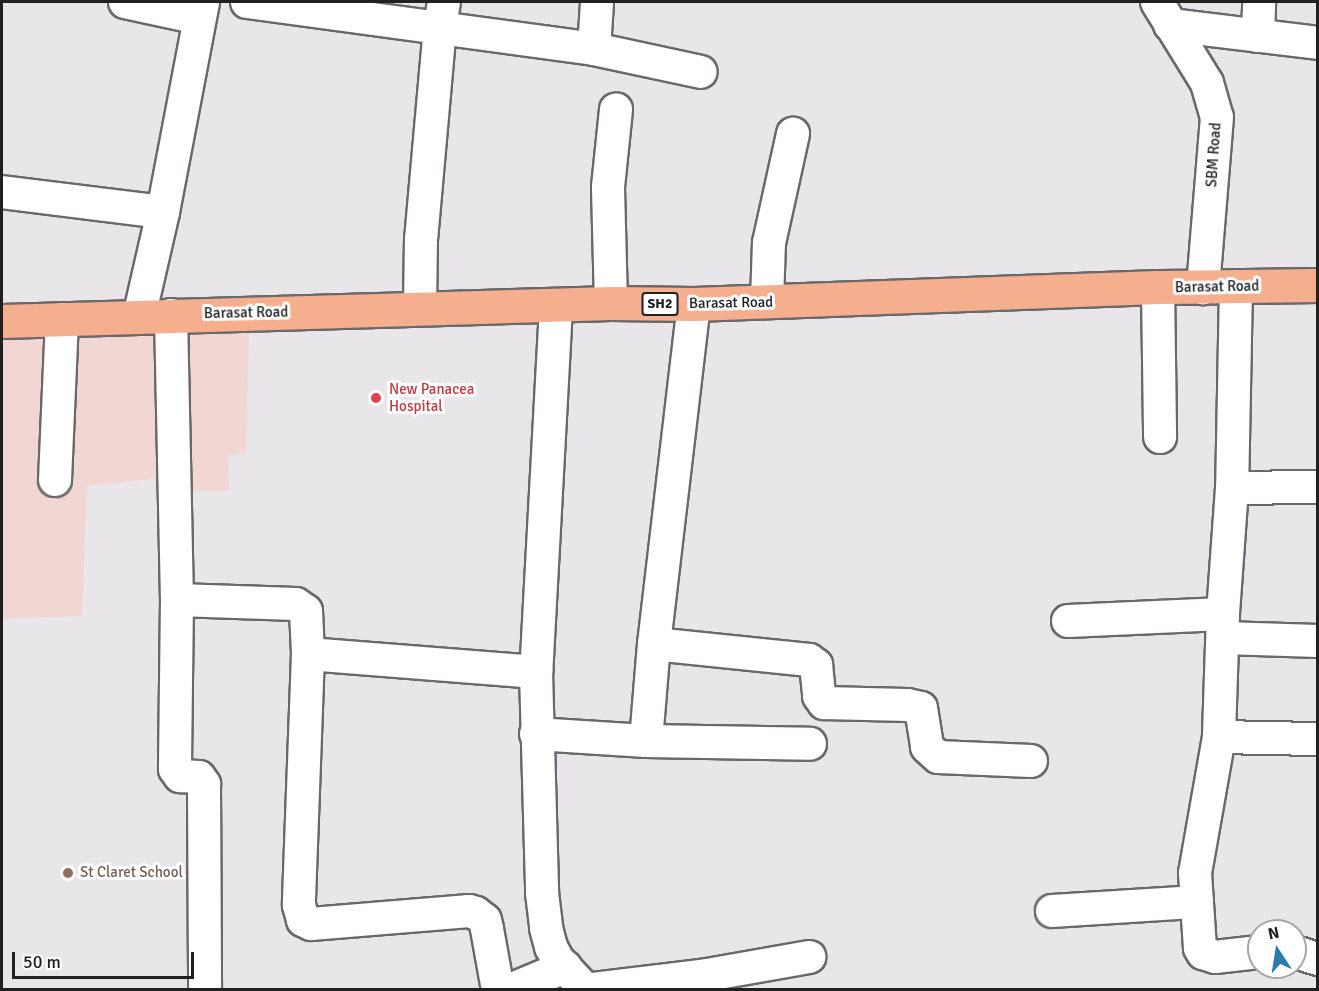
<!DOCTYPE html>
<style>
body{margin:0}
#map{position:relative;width:1319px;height:991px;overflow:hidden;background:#e9e6e9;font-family:Signika,sans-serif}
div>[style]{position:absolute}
.industrial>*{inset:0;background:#f1d6d4}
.roads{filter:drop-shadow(2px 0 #6a686a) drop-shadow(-2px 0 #6a686a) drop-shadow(0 2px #6a686a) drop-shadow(0 -2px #6a686a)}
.minor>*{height:32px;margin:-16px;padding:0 16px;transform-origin:16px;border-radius:16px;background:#fff}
.major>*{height:33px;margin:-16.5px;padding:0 16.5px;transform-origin:16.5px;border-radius:16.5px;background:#f5af8f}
.dots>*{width:16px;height:16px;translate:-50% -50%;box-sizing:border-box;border:3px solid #fff;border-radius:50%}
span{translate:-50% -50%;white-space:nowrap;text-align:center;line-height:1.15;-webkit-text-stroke:6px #fff;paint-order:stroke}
.shield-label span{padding:2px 4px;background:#fff;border:2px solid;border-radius:4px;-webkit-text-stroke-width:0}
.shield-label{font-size:14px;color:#212021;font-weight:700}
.street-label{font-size:15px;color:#212021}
.health-label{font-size:15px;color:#be3a42}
.left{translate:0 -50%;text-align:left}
.education-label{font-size:15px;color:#785e54}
.frame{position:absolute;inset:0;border:3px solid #212021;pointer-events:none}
.north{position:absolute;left:1247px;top:919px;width:60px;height:60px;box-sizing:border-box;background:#fff;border:2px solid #a6a6a6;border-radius:50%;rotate:348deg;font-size:16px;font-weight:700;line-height:24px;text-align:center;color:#212021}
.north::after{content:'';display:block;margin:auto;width:21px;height:27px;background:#2c79ab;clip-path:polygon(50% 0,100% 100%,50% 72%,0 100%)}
.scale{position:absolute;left:12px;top:952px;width:182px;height:27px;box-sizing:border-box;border:3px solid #212021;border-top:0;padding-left:8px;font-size:18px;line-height:21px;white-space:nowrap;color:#212021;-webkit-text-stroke:4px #fff;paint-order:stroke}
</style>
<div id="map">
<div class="industrial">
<div style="clip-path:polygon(249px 327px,246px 453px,228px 455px,229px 491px,180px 491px,160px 478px,87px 486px,82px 616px,2px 619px,2px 338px)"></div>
</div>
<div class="roads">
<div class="minor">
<div style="left:125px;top:2px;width:76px;rotate:12.2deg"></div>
<div style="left:247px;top:2px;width:350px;rotate:7.7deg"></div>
<div style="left:594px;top:49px;width:109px;rotate:12.1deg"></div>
<div style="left:1157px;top:2px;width:95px;rotate:58.3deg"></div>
<div style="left:1207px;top:83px;width:35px;rotate:74deg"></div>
<div style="left:1217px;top:117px;width:172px;rotate:94.7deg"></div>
<div style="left:1170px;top:25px;width:149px;rotate:6.9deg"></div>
<div style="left:1258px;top:36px;width:34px;rotate:-88deg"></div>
<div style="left:594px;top:49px;width:47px;rotate:-86.3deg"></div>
<div style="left:2px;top:192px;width:162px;rotate:7.1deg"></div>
<div style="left:1236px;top:286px;width:202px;rotate:91.1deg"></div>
<div style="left:1232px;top:488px;width:126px;rotate:94.1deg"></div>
<div style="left:1223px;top:614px;width:123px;rotate:91.9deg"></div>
<div style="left:1219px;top:737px;width:138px;rotate:100deg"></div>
<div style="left:1195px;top:873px;width:75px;rotate:86.2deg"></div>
<div style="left:1200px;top:948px;width:6px;rotate:59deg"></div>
<div style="left:1203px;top:953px;width:13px;rotate:18deg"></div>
<div style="left:1215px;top:957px;width:44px;rotate:-6.5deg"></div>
<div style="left:1158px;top:287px;width:150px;rotate:89.2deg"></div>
<div style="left:767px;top:302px;width:59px;rotate:-88.1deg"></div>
<div style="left:769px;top:243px;width:112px;rotate:-77.6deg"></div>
<div style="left:611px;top:303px;width:116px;rotate:-91.5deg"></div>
<div style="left:608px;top:187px;width:78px;rotate:-84.1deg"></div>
<div style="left:556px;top:307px;width:366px;rotate:93.1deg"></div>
<div style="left:536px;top:672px;width:221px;rotate:88.4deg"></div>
<div style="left:542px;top:893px;width:35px;rotate:83deg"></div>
<div style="left:546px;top:928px;width:20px;rotate:75deg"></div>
<div style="left:551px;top:947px;width:15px;rotate:62deg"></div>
<div style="left:558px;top:960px;width:40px;rotate:47deg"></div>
<div style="left:420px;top:308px;width:68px;rotate:-89.2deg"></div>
<div style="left:421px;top:240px;width:214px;rotate:-84.9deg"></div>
<div style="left:440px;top:27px;width:25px;rotate:-81deg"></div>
<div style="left:171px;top:315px;width:285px;rotate:88.8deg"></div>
<div style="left:177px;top:600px;width:169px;rotate:90.7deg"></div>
<div style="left:175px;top:769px;width:9px;rotate:54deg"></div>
<div style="left:180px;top:776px;width:19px;rotate:3deg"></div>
<div style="left:199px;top:777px;width:9px;rotate:54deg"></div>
<div style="left:204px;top:784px;width:206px;rotate:89.7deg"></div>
<div style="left:139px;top:317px;width:108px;rotate:-77.1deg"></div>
<div style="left:163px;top:212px;width:214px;rotate:-79.2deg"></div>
<div style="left:55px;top:480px;width:161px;rotate:-87.5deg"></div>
<div style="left:1232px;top:488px;width:86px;rotate:-0.7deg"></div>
<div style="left:177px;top:600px;width:119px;rotate:1.9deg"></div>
<div style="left:296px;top:604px;width:12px;rotate:35deg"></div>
<div style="left:306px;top:611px;width:43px;rotate:87.3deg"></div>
<div style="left:308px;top:654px;width:251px;rotate:92.1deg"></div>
<div style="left:299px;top:905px;width:16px;rotate:75deg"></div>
<div style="left:303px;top:920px;width:9px;rotate:27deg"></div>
<div style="left:311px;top:924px;width:159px;rotate:-4.7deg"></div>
<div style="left:469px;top:911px;width:7px;rotate:16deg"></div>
<div style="left:476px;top:913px;width:11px;rotate:38deg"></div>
<div style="left:485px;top:920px;width:9px;rotate:77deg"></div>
<div style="left:487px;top:929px;width:62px;rotate:79.8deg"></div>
<div style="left:1068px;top:621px;width:155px;rotate:-2.6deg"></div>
<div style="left:1223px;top:638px;width:95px;rotate:1.8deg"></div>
<div style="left:654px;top:644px;width:156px;rotate:5.9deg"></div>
<div style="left:809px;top:660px;width:9px;rotate:36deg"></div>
<div style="left:816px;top:665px;width:31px;rotate:84deg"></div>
<div style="left:819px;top:696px;width:9px;rotate:54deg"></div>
<div style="left:824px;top:703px;width:83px;rotate:1.4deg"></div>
<div style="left:907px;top:705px;width:14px;rotate:12deg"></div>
<div style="left:921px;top:708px;width:39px;rotate:81deg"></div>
<div style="left:927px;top:747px;width:15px;rotate:42deg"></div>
<div style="left:938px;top:757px;width:93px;rotate:2.5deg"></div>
<div style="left:308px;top:654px;width:229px;rotate:4.5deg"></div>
<div style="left:536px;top:734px;width:110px;rotate:3.6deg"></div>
<div style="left:646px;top:741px;width:164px;rotate:1deg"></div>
<div style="left:1219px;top:737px;width:99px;rotate:1.2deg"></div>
<div style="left:646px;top:741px;width:97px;rotate:-85.3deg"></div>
<div style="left:654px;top:644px;width:342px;rotate:-83.3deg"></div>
<div style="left:1052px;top:911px;width:145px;rotate:-3.6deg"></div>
<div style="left:1295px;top:952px;width:24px;rotate:17deg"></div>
<div style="left:510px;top:990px;width:60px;rotate:-22.7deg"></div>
<div style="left:585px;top:990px;width:123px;rotate:-7deg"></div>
<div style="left:707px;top:975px;width:104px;rotate:-10deg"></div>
</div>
<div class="major">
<div style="left:2px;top:321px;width:609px;rotate:-1.69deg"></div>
<div style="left:611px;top:303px;width:83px;rotate:0.7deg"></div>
<div style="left:694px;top:304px;width:464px;rotate:-2.1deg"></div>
<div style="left:1158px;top:287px;width:160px;rotate:-0.7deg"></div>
</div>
</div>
<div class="dots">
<div style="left:376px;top:398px;background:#e0444e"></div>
<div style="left:68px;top:873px;background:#8d6e63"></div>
</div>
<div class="shield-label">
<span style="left:660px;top:304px">SH2</span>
</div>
<div class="street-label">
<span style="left:1214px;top:155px;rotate:-86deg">SBM Road</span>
<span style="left:1217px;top:287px;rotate:-1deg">Barasat Road</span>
<span style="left:731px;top:303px;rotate:-1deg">Barasat Road</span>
<span style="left:246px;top:313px;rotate:-1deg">Barasat Road</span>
</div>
<div class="health-label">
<span class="left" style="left:389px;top:398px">New Panacea<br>Hospital</span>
</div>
<div class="education-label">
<span class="left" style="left:80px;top:873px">St Claret School</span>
</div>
<div class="frame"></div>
<div class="north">N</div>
<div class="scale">50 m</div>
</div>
